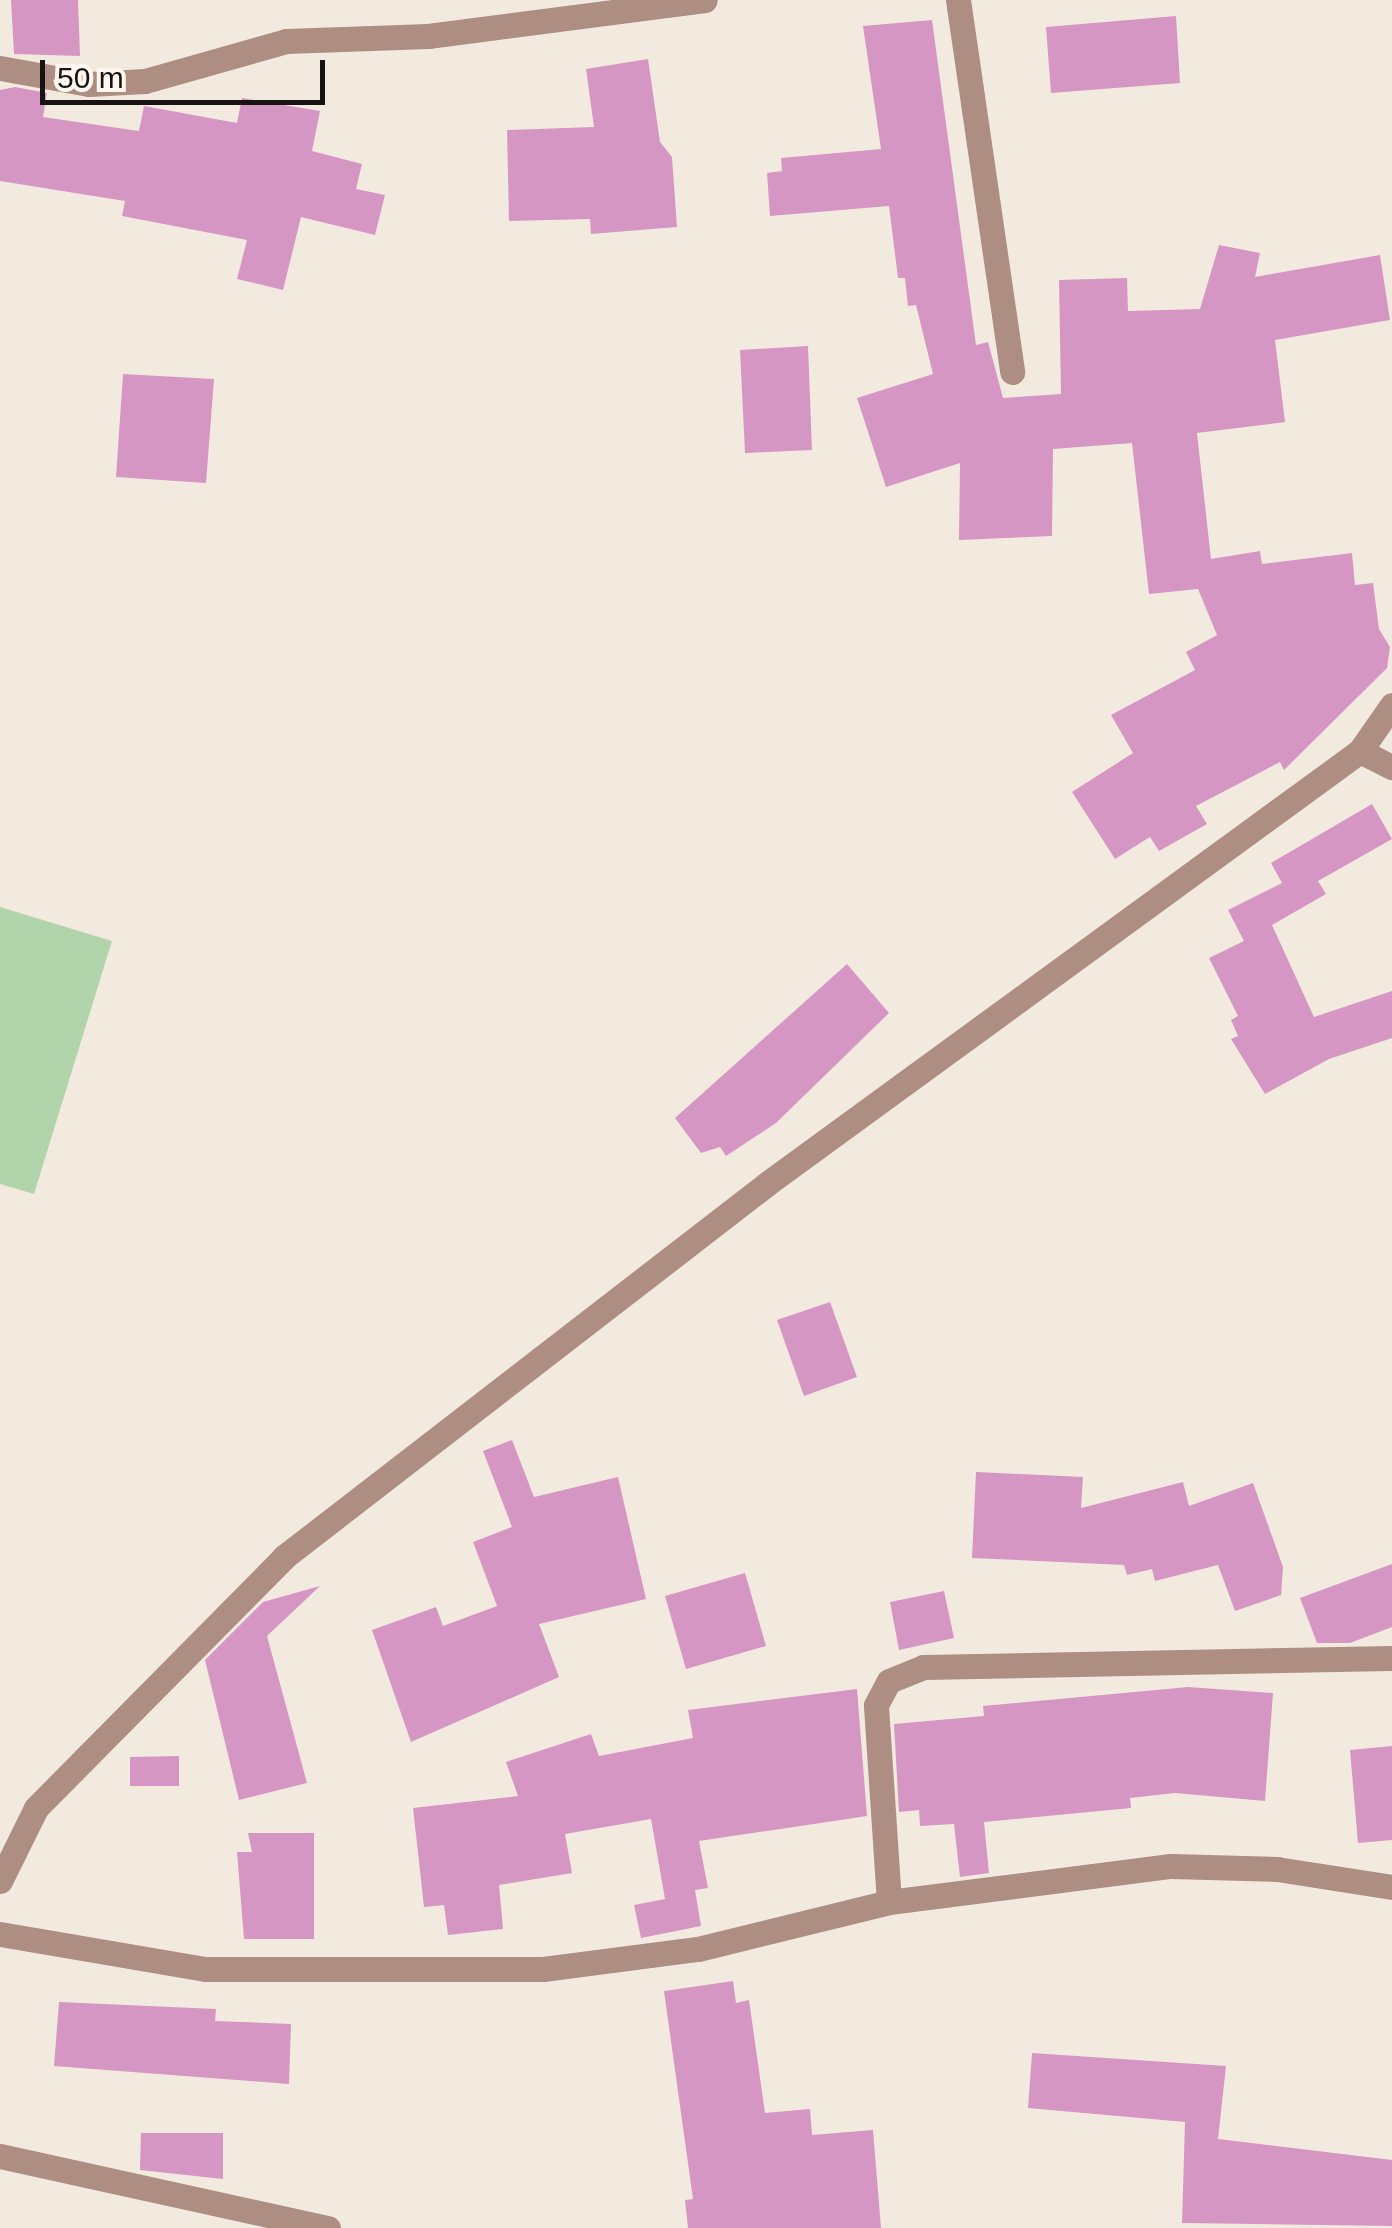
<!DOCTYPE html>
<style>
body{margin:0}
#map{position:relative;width:1392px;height:2228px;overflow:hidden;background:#f3eadf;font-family:Arial,sans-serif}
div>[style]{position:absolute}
.green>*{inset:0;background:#b2d4ab}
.building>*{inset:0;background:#d696c4}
.street>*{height:25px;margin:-12.5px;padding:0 12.5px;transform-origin:12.5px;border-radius:12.5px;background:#ae8d82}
span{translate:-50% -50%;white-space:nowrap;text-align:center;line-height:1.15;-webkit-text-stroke:9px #fef7ef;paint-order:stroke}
.scale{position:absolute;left:40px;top:60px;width:285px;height:45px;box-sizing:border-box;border:5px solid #161310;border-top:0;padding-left:12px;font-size:30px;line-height:35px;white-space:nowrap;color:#161310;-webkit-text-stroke:8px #fef7ef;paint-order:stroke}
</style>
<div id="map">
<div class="green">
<div style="clip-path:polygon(0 907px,112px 941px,34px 1194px,0 1184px)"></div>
</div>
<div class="building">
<div style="clip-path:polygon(11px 0,78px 0,80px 56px,14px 54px)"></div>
<div style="clip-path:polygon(1176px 16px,1180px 83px,1051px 93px,1046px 27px)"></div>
<div style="clip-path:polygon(932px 20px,976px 345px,988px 342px,1003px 398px,1061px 394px,1059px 280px,1127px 278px,1128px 311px,1200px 309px,1219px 245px,1260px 253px,1255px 277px,1380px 255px,1390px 320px,1275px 340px,1285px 422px,1197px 433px,1211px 559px,1260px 551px,1262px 564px,1352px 553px,1355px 585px,1373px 583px,1379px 629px,1390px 647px,1387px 668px,1284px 770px,1280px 762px,1196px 806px,1207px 824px,1159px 851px,1150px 837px,1115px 859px,1072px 792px,1133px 753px,1111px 715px,1195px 670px,1186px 652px,1217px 635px,1198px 589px,1149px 594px,1132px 443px,1053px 449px,1052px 536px,959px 540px,960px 463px,886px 487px,857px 398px,933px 374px,916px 305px,908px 306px,905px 278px,898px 278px,889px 206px,770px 216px,767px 173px,782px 171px,781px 158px,881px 149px,863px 26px)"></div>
<div style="clip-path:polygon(648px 59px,660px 142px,672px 157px,677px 227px,591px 234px,590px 219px,509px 221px,507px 130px,594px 127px,586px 69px)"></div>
<div style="clip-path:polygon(15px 87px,47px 93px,43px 117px,139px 131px,144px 106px,237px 123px,242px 98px,320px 111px,312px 151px,362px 164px,356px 189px,385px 195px,375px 235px,301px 217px,283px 290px,237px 279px,247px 240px,122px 216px,125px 201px,0 181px,0 90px)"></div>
<div style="clip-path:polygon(808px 346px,812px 450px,745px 453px,740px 350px)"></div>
<div style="clip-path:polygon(123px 374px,214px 379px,206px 483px,116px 477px)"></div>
<div style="clip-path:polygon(1372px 804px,1392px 839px,1318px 881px,1326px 894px,1272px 925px,1314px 1017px,1392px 991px,1392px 1038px,1329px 1059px,1265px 1094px,1231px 1039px,1238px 1036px,1231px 1020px,1238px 1016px,1209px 958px,1244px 941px,1228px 910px,1282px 883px,1271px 863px)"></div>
<div style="clip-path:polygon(847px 964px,889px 1013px,776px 1123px,726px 1156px,720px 1147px,701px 1153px,675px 1118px)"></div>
<div style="clip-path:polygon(830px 1302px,857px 1377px,804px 1396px,777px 1320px)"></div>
<div style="clip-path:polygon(512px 1440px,534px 1497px,618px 1477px,646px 1599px,539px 1624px,559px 1677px,411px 1742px,372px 1630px,436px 1607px,443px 1626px,497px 1606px,473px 1542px,512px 1527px,483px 1451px)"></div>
<div style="clip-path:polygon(976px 1472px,1083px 1477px,1081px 1508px,1183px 1482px,1189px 1506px,1253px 1483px,1283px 1567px,1281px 1595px,1235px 1611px,1218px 1565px,1155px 1581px,1152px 1569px,1127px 1575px,1124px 1565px,972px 1558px)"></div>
<div style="clip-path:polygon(1392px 1564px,1392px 1627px,1350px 1643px,1317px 1643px,1300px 1598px)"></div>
<div style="clip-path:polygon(745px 1573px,766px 1646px,686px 1669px,665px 1596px)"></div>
<div style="clip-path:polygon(320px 1586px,267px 1636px,307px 1783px,239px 1800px,205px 1660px,263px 1602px)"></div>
<div style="clip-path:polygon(944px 1591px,954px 1638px,899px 1650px,890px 1602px)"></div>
<div style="clip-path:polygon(1188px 1687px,1273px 1693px,1265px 1801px,1175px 1793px,1130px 1798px,1131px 1808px,984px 1822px,989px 1873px,960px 1877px,954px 1824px,920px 1826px,919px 1810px,899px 1812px,894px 1724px,984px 1716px,983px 1706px)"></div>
<div style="clip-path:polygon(857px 1689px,867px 1816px,699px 1841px,708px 1888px,695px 1890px,701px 1926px,641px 1938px,634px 1905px,665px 1899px,651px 1819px,565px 1834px,572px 1873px,499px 1885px,503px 1929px,448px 1935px,444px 1905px,424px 1907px,413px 1808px,518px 1796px,506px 1762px,591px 1734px,599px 1756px,693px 1738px,688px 1710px)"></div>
<div style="clip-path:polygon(1392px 1746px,1392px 1840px,1358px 1843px,1350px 1750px)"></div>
<div style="clip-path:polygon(179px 1756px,179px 1786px,130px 1786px,130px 1757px)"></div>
<div style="clip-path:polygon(248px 1833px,314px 1833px,314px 1939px,244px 1939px,237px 1852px,252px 1852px)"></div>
<div style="clip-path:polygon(733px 1981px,736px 2003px,749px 2000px,765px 2113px,810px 2109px,812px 2135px,873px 2130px,881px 2228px,688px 2228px,685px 2200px,693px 2199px,664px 1991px)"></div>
<div style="clip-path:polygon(59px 2002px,216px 2009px,215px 2021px,291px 2024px,289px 2084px,54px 2066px)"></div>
<div style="clip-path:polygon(1032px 2053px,1226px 2066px,1218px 2139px,1392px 2160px,1392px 2226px,1182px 2223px,1185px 2122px,1028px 2108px)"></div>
<div style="clip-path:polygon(141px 2133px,223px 2133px,223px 2179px,140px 2170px)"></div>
</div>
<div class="street">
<div style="left:958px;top:0;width:376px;rotate:81.7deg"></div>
<div style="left:0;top:68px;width:90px;rotate:10.2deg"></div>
<div style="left:89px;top:84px;width:56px;rotate:-3.1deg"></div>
<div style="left:145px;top:81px;width:147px;rotate:-15.8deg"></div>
<div style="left:286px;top:41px;width:142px;rotate:-2deg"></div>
<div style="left:428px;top:36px;width:279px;rotate:-7.4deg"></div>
<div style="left:1360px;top:751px;width:36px;rotate:27deg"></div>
<div style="left:0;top:1881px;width:81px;rotate:-63.7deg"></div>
<div style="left:36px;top:1808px;width:353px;rotate:-45.3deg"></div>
<div style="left:284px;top:1557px;width:612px;rotate:-37.69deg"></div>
<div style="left:768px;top:1183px;width:733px;rotate:-36.12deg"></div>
<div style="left:1360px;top:751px;width:56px;rotate:-55.2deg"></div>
<div style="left:889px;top:1902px;width:197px;rotate:-93.8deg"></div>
<div style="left:876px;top:1705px;width:27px;rotate:-62deg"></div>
<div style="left:889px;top:1681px;width:37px;rotate:-22deg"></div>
<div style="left:923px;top:1667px;width:469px;rotate:-1.1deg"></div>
<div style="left:0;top:1934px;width:208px;rotate:9.7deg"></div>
<div style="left:205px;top:1969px;width:338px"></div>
<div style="left:543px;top:1969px;width:156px;rotate:-7.4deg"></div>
<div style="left:698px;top:1949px;width:197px;rotate:-13.8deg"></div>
<div style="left:889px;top:1902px;width:284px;rotate:-7.3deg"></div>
<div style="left:1171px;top:1866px;width:106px;rotate:1.6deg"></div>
<div style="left:1277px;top:1869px;width:116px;rotate:8.9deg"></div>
<div style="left:0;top:2156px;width:336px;rotate:12.4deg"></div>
</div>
<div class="scale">50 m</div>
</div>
